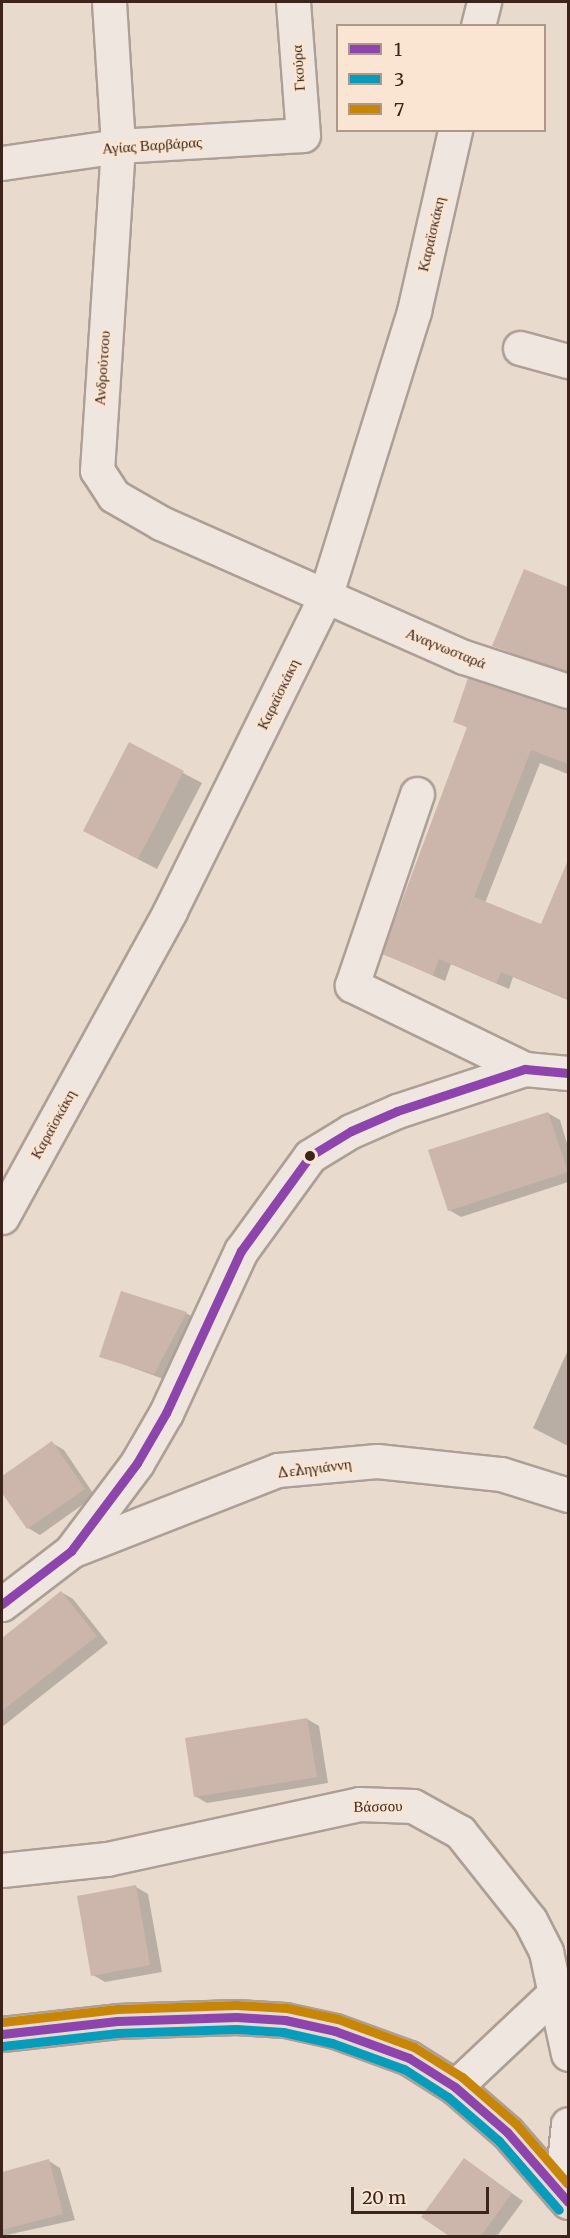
<!DOCTYPE html>
<meta charset="utf-8">
<style>
body{margin:0}
#map{position:relative;width:570px;height:2238px;overflow:hidden;background:#e8dacc;font-family:Merriweather,serif}
div>[style]{position:absolute}
.shadow>*{inset:0;background:#0003}
.building>*{inset:0;background:#ccb6ac}
.roads{filter:drop-shadow(2px 0 #ad9f95) drop-shadow(-2px 0 #ad9f95) drop-shadow(0 2px #ad9f95) drop-shadow(0 -2px #ad9f95)}
.minor>*{height:33px;margin:-16.5px;padding:0 16.5px;transform-origin:16.5px;border-radius:16.5px;background:#eee6df}
.tertiary>*{height:33px;margin:-16.5px;padding:0 16.5px;transform-origin:16.5px;border-radius:16.5px;background:#eee6df}
.primary>*{height:33px;margin:-16.5px;padding:0 16.5px;transform-origin:16.5px;border-radius:16.5px;background:#e6dbcf}
.bus-1>*{height:9px;margin:-4.5px;padding:0 4.5px;transform-origin:4.5px;border-radius:4.5px;background:#8e44ad}
.bus-2>*{height:9px;margin:-4.5px;padding:0 4.5px;transform-origin:4.5px;border-radius:4.5px;background:#069cbc}
.bus-3>*{height:9px;margin:-4.5px;padding:0 4.5px;transform-origin:4.5px;border-radius:4.5px;background:#c88607}
.dots>*{width:16px;height:16px;translate:-50% -50%;box-sizing:border-box;border:3px solid #f9e5d1;border-radius:50%}
span{translate:-50% -50%;white-space:nowrap;text-align:center;line-height:1.15;-webkit-text-stroke:6px #f9e5d1;paint-order:stroke}
.street-label{font-size:15px;color:#3c241c}
.frame{position:absolute;inset:0;border:3px solid #3c241c;pointer-events:none}
.legend{position:absolute;left:336px;top:24px;width:210px;height:108px;box-sizing:border-box;background:#f9e5d1;border:2px solid #ad9889;margin:0;padding:8px 10px;list-style:none;font-size:18px;color:#3c241c}
.legend li{display:flex;align-items:center;gap:12px;height:30px}
.legend b{width:30px;border:2px solid #ad9889}
.scale{position:absolute;left:351px;top:2187px;width:138px;height:27px;box-sizing:border-box;border:3px solid #3c241c;border-top:0;padding-left:8px;font-size:18px;line-height:21px;white-space:nowrap;color:#3c241c;-webkit-text-stroke:4px #f9e5d1;paint-order:stroke}
</style>
<div id="map">
<div class="shadow">
<div style="clip-path:polygon(525px 571px,568px 589px,568px 673px,493px 646px)"></div>
<div style="clip-path:polygon(568px 711px,568px 774px,540px 763px,485px 903px,568px 935px,568px 1000px,513px 977px,509px 989px,451px 964px,445px 981px,384px 954px,468px 728px,455px 721px)"></div>
<div style="clip-path:polygon(130px 745px,202px 783px,157px 869px,103px 841px)"></div>
<div style="clip-path:polygon(548px 1113px,560px 1120px,568px 1147px,568px 1182px,461px 1217px,449px 1210px)"></div>
<div style="clip-path:polygon(186px 1313px,198px 1320px,166px 1380px,101px 1356px)"></div>
<div style="clip-path:polygon(568px 1350px,568px 1446px,533px 1428px)"></div>
<div style="clip-path:polygon(52px 1443px,64px 1450px,95px 1496px,40px 1535px,28px 1528px,2px 1490px,2px 1478px)"></div>
<div style="clip-path:polygon(61px 1592px,73px 1599px,108px 1643px,2px 1727px,2px 1641px)"></div>
<div style="clip-path:polygon(307px 1719px,319px 1726px,328px 1783px,207px 1803px,195px 1796px)"></div>
<div style="clip-path:polygon(136px 1887px,148px 1894px,162px 1972px,105px 1982px,93px 1975px)"></div>
<div style="clip-path:polygon(464px 2160px,523px 2201px,497px 2236px,451px 2236px,423px 2216px)"></div>
<div style="clip-path:polygon(49px 2161px,60px 2168px,75px 2220px,2px 2236px,2px 2174px)"></div>
</div>
<div class="building">
<div style="clip-path:polygon(524px 569px,568px 587px,568px 671px,492px 646px)"></div>
<div style="clip-path:polygon(468px 678px,568px 709px,568px 764px,531px 750px,474px 897px,541px 924px,568px 860px,568px 999px,501px 972px,496px 983px,439px 959px,433px 975px,382px 954px,467px 727px,453px 722px)"></div>
<div style="clip-path:polygon(129px 742px,184px 771px,138px 859px,83px 831px)"></div>
<div style="clip-path:polygon(548px 1112px,568px 1172px,448px 1211px,428px 1150px)"></div>
<div style="clip-path:polygon(121px 1291px,187px 1312px,154px 1374px,99px 1357px)"></div>
<div style="clip-path:polygon(52px 1441px,85px 1489px,27px 1529px,2px 1493px,2px 1476px)"></div>
<div style="clip-path:polygon(61px 1591px,97px 1636px,2px 1711px,2px 1638px)"></div>
<div style="clip-path:polygon(307px 1718px,317px 1777px,194px 1797px,185px 1738px)"></div>
<div style="clip-path:polygon(136px 1885px,150px 1965px,91px 1976px,77px 1896px)"></div>
<div style="clip-path:polygon(464px 2158px,512px 2193px,481px 2236px,449px 2236px,421px 2217px)"></div>
<div style="clip-path:polygon(49px 2159px,63px 2214px,2px 2230px,2px 2172px)"></div>
</div>
<div class="roads">
<div class="minor">
<div style="left:109px;top:2px;width:144px;rotate:86.4deg"></div>
<div style="left:118px;top:146px;width:325px;rotate:93.7deg"></div>
<div style="left:97px;top:470px;width:31px;rotate:57deg"></div>
<div style="left:114px;top:496px;width:54px;rotate:29.9deg"></div>
<div style="left:161px;top:523px;width:331px;rotate:23.9deg"></div>
<div style="left:464px;top:657px;width:109px;rotate:18.1deg"></div>
<div style="left:478px;top:26px;width:25px;rotate:-76deg"></div>
<div style="left:2px;top:163px;width:117px;rotate:-8.3deg"></div>
<div style="left:118px;top:146px;width:185px;rotate:-3.4deg"></div>
<div style="left:303px;top:135px;width:133px;rotate:-94.3deg"></div>
<div style="left:520px;top:348px;width:50px;rotate:15.2deg"></div>
<div style="left:417px;top:794px;width:202px;rotate:108.8deg"></div>
<div style="left:352px;top:985px;width:192px;rotate:25.9deg"></div>
<div style="left:2px;top:1217px;width:349px;rotate:-61.2deg"></div>
<div style="left:170px;top:911px;width:350px;rotate:-63.7deg"></div>
<div style="left:325px;top:597px;width:300px;rotate:-72.7deg"></div>
<div style="left:414px;top:311px;width:186px;rotate:-77.2deg"></div>
<div style="left:71px;top:1551px;width:222px;rotate:-21.4deg"></div>
<div style="left:278px;top:1470px;width:99px;rotate:-5.2deg"></div>
<div style="left:377px;top:1461px;width:125px;rotate:6deg"></div>
<div style="left:501px;top:1474px;width:70px;rotate:17.4deg"></div>
</div>
<div class="tertiary">
<div style="left:2px;top:1604px;width:87px;rotate:-37.5deg"></div>
<div style="left:71px;top:1551px;width:110px;rotate:-53.1deg"></div>
<div style="left:137px;top:1463px;width:58px;rotate:-59.9deg"></div>
<div style="left:166px;top:1413px;width:179px;rotate:-65.2deg"></div>
<div style="left:241px;top:1251px;width:117px;rotate:-54deg"></div>
<div style="left:310px;top:1156px;width:48px;rotate:-31.4deg"></div>
<div style="left:351px;top:1131px;width:50px;rotate:-23.5deg"></div>
<div style="left:397px;top:1111px;width:135px;rotate:-18.2deg"></div>
<div style="left:525px;top:1069px;width:43px;rotate:5.3deg"></div>
<div style="left:2px;top:1870px;width:106px;rotate:-6deg"></div>
<div style="left:107px;top:1859px;width:258px;rotate:-12.3deg"></div>
<div style="left:359px;top:1804px;width:54px;rotate:2.1deg"></div>
<div style="left:413px;top:1806px;width:54px;rotate:29deg"></div>
<div style="left:460px;top:1832px;width:112px;rotate:51.5deg"></div>
<div style="left:530px;top:1920px;width:36px;rotate:63deg"></div>
<div style="left:546px;top:1952px;width:104px;rotate:77.8deg"></div>
<div style="left:455px;top:2087px;width:140px;rotate:-43.3deg"></div>
<div style="left:561px;top:2194px;width:70px;rotate:-84.3deg"></div>
</div>
<div class="primary">
<div style="left:2px;top:2034px;width:116px;rotate:-6.4deg"></div>
<div style="left:117px;top:2021px;width:119px;rotate:-1.9deg"></div>
<div style="left:236px;top:2017px;width:49px;rotate:3.5deg"></div>
<div style="left:285px;top:2020px;width:51px;rotate:12.4deg"></div>
<div style="left:335px;top:2031px;width:79px;rotate:20deg"></div>
<div style="left:409px;top:2058px;width:54px;rotate:32.2deg"></div>
<div style="left:455px;top:2087px;width:69px;rotate:40.9deg"></div>
<div style="left:507px;top:2132px;width:93px;rotate:48.9deg"></div>
</div>
</div>
<div class="bus-1">
<div style="left:2px;top:1604px;width:87px;rotate:-37.5deg"></div>
<div style="left:71px;top:1551px;width:110px;rotate:-53.1deg"></div>
<div style="left:137px;top:1463px;width:58px;rotate:-59.9deg"></div>
<div style="left:166px;top:1413px;width:179px;rotate:-65.2deg"></div>
<div style="left:241px;top:1251px;width:117px;rotate:-54deg"></div>
<div style="left:310px;top:1156px;width:48px;rotate:-31.4deg"></div>
<div style="left:351px;top:1131px;width:50px;rotate:-23.5deg"></div>
<div style="left:397px;top:1111px;width:135px;rotate:-18.2deg"></div>
<div style="left:525px;top:1069px;width:43px;rotate:5.3deg"></div>
<div style="left:2px;top:2034px;width:116px;rotate:-6.4deg"></div>
<div style="left:117px;top:2021px;width:119px;rotate:-1.9deg"></div>
<div style="left:236px;top:2017px;width:49px;rotate:3.5deg"></div>
<div style="left:285px;top:2020px;width:51px;rotate:12.4deg"></div>
<div style="left:335px;top:2031px;width:79px;rotate:20deg"></div>
<div style="left:409px;top:2058px;width:54px;rotate:32.2deg"></div>
<div style="left:455px;top:2087px;width:69px;rotate:40.9deg"></div>
<div style="left:507px;top:2132px;width:93px;rotate:48.9deg"></div>
</div>
<div class="bus-2">
<div style="left:3px;top:2046px;width:116px;rotate:-6.4deg"></div>
<div style="left:118px;top:2033px;width:118px;rotate:-1.9deg"></div>
<div style="left:236px;top:2029px;width:47px;rotate:3.7deg"></div>
<div style="left:283px;top:2032px;width:50px;rotate:12.7deg"></div>
<div style="left:332px;top:2043px;width:77px;rotate:19.9deg"></div>
<div style="left:404px;top:2069px;width:52px;rotate:32.5deg"></div>
<div style="left:448px;top:2097px;width:67px;rotate:40.8deg"></div>
<div style="left:499px;top:2141px;width:91px;rotate:49deg"></div>
</div>
<div class="bus-3">
<div style="left:2px;top:2022px;width:116px;rotate:-6.4deg"></div>
<div style="left:117px;top:2009px;width:119px;rotate:-1.9deg"></div>
<div style="left:236px;top:2005px;width:51px;rotate:3.4deg"></div>
<div style="left:287px;top:2008px;width:52px;rotate:12.2deg"></div>
<div style="left:338px;top:2019px;width:81px;rotate:20.2deg"></div>
<div style="left:414px;top:2047px;width:57px;rotate:32deg"></div>
<div style="left:462px;top:2077px;width:72px;rotate:41deg"></div>
<div style="left:516px;top:2124px;width:79px;rotate:49.1deg"></div>
</div>
<div class="dots">
<div style="left:310px;top:1156px;background:#3c241c"></div>
</div>
<div class="street-label">
<span style="left:298px;top:68px;rotate:-94deg">Γκούρα</span>
<span style="left:152px;top:145px;rotate:-4deg">Αγίας Βαρβάρας</span>
<span style="left:431px;top:234px;rotate:-77deg">Καραϊσκάκη</span>
<span style="left:102px;top:368px;rotate:-86deg">Ανδρούτσου</span>
<span style="left:446px;top:648px;rotate:22deg">Αναγνωσταρά</span>
<span style="left:278px;top:694px;rotate:-64deg">Καραϊσκάκη</span>
<span style="left:53px;top:1124px;rotate:-61deg">Καραϊσκάκη</span>
<span style="left:314px;top:1468px;rotate:-7deg">Δεληγιάννη</span>
<span style="left:378px;top:1806px;rotate:-1deg">Βάσσου</span>
</div>
<div class="frame"></div>
<ul class="legend">
<li><b style="height:8px;background:#8e44ad"></b>1</li>
<li><b style="height:8px;background:#069cbc"></b>3</li>
<li><b style="height:8px;background:#c88607"></b>7</li>
</ul>
<div class="scale">20 m</div>
</div>
